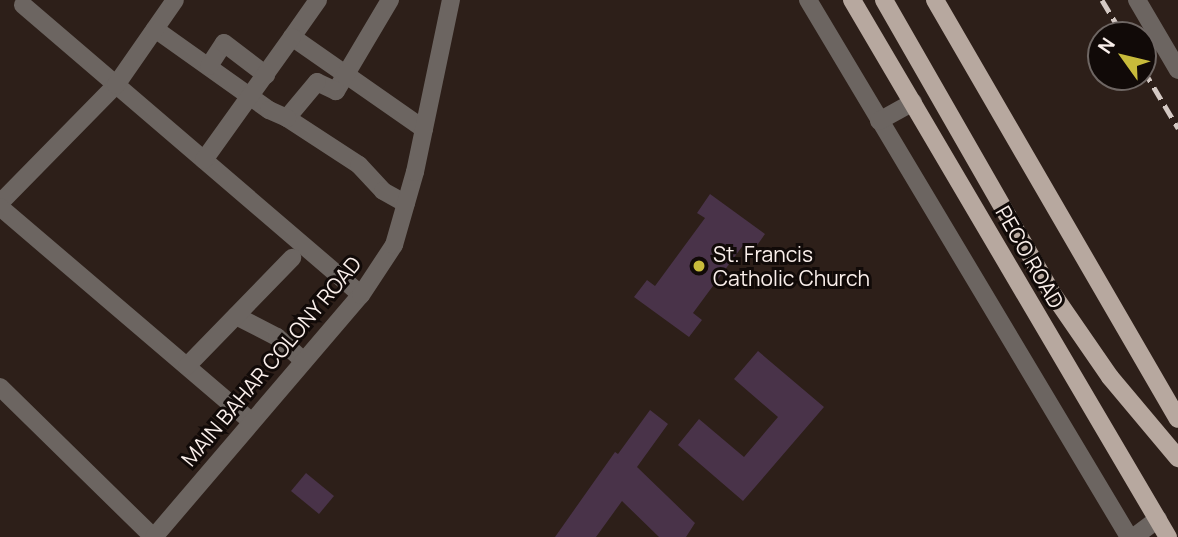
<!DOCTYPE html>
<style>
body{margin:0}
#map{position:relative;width:1178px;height:537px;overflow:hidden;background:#2d1f19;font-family:Manrope,sans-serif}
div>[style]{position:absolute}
.building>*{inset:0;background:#493349}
.minor>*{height:18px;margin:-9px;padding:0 9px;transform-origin:9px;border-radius:9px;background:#6c6561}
.major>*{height:18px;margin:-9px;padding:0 9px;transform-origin:9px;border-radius:9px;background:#b7a89f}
.rail>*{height:5px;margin-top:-2.5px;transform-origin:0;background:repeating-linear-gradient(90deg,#d4c9c4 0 14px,transparent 0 21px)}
.dots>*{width:19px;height:19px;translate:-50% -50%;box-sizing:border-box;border:4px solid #110a08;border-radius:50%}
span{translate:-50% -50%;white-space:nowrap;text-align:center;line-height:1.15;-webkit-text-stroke:6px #110a08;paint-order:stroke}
.poi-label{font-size:21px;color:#faefeb}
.left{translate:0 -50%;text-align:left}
.street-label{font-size:21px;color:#faefeb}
.north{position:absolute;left:1087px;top:21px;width:70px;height:70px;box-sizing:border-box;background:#110a08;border:2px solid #6e6663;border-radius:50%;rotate:304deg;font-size:19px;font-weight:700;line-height:28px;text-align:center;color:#faefeb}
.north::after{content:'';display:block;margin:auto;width:24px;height:32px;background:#c8bb3b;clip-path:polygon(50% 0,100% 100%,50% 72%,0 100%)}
</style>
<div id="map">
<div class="building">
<div style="clip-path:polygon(710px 194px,765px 234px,753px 251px,744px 244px,693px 313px,702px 320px,689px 337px,634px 297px,647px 280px,655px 286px,705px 218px,697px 213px)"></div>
<div style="clip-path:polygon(758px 351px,824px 407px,743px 501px,678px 445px,699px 419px,744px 457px,778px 417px,734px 379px)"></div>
<div style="clip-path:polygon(650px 410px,668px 424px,637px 467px,695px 523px,686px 537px,659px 537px,622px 501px,596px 537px,555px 537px,615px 452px,618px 454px)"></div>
<div style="clip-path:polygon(306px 473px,334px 496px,319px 514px,291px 491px)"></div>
</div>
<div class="minor">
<div style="left:318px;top:0;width:45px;rotate:125.1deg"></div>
<div style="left:292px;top:37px;width:161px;rotate:34.9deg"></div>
<div style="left:390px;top:0;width:106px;rotate:120.7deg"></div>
<div style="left:336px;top:91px;width:21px;rotate:-155deg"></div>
<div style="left:317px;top:82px;width:47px;rotate:129.8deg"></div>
<div style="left:287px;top:118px;width:86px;rotate:33.1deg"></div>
<div style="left:359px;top:165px;width:35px;rotate:47deg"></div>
<div style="left:383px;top:191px;width:26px;rotate:29deg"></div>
<div style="left:808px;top:0;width:626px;rotate:59.13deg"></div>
<div style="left:1137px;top:0;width:81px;rotate:59.6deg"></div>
<div style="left:23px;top:5px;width:445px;rotate:40.6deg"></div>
<div style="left:155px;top:29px;width:140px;rotate:35.4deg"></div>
<div style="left:269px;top:110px;width:20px;rotate:24deg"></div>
<div style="left:209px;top:66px;width:27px;rotate:-57deg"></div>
<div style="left:224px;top:43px;width:53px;rotate:37.3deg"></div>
<div style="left:879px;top:121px;width:39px;rotate:-29deg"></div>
<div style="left:204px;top:160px;width:151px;rotate:-54.4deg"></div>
<div style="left:0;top:203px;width:165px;rotate:-45.5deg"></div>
<div style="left:116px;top:85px;width:103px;rotate:-55.2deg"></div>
<div style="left:0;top:207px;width:331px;rotate:40.5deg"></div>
<div style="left:236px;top:316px;width:46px;rotate:27.1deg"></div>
<div style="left:277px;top:337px;width:36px;rotate:42deg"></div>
<div style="left:187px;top:366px;width:151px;rotate:-45.8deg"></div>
<div style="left:0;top:387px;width:214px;rotate:44.4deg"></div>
<div style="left:154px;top:537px;width:318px;rotate:-49.5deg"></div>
<div style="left:361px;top:295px;width:60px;rotate:-56.6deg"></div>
<div style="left:394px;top:245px;width:76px;rotate:-74deg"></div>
<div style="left:415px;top:172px;width:176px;rotate:-78.2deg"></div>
<div style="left:1134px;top:537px;width:30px;rotate:-37deg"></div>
</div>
<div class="major">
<div style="left:852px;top:0;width:623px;rotate:59.53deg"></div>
<div style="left:884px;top:0;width:334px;rotate:60.2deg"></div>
<div style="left:1050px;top:290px;width:106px;rotate:55.4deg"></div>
<div style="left:1110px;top:377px;width:106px;rotate:50deg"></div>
<div style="left:935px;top:0;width:484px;rotate:59.9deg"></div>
</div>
<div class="rail">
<div style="left:1102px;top:0;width:41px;rotate:59deg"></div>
<div style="left:1143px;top:69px;width:69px;rotate:59.3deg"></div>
</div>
<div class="dots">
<div style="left:699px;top:266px;background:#c8bb3b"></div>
</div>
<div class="poi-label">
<span class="left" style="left:713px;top:266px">St. Francis<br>Catholic Church</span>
</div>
<div class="street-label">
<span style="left:1030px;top:257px;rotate:60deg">PECO ROAD</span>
<span style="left:271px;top:361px;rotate:-50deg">MAIN BAHAR COLONY ROAD</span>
</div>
<div class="north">N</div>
</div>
